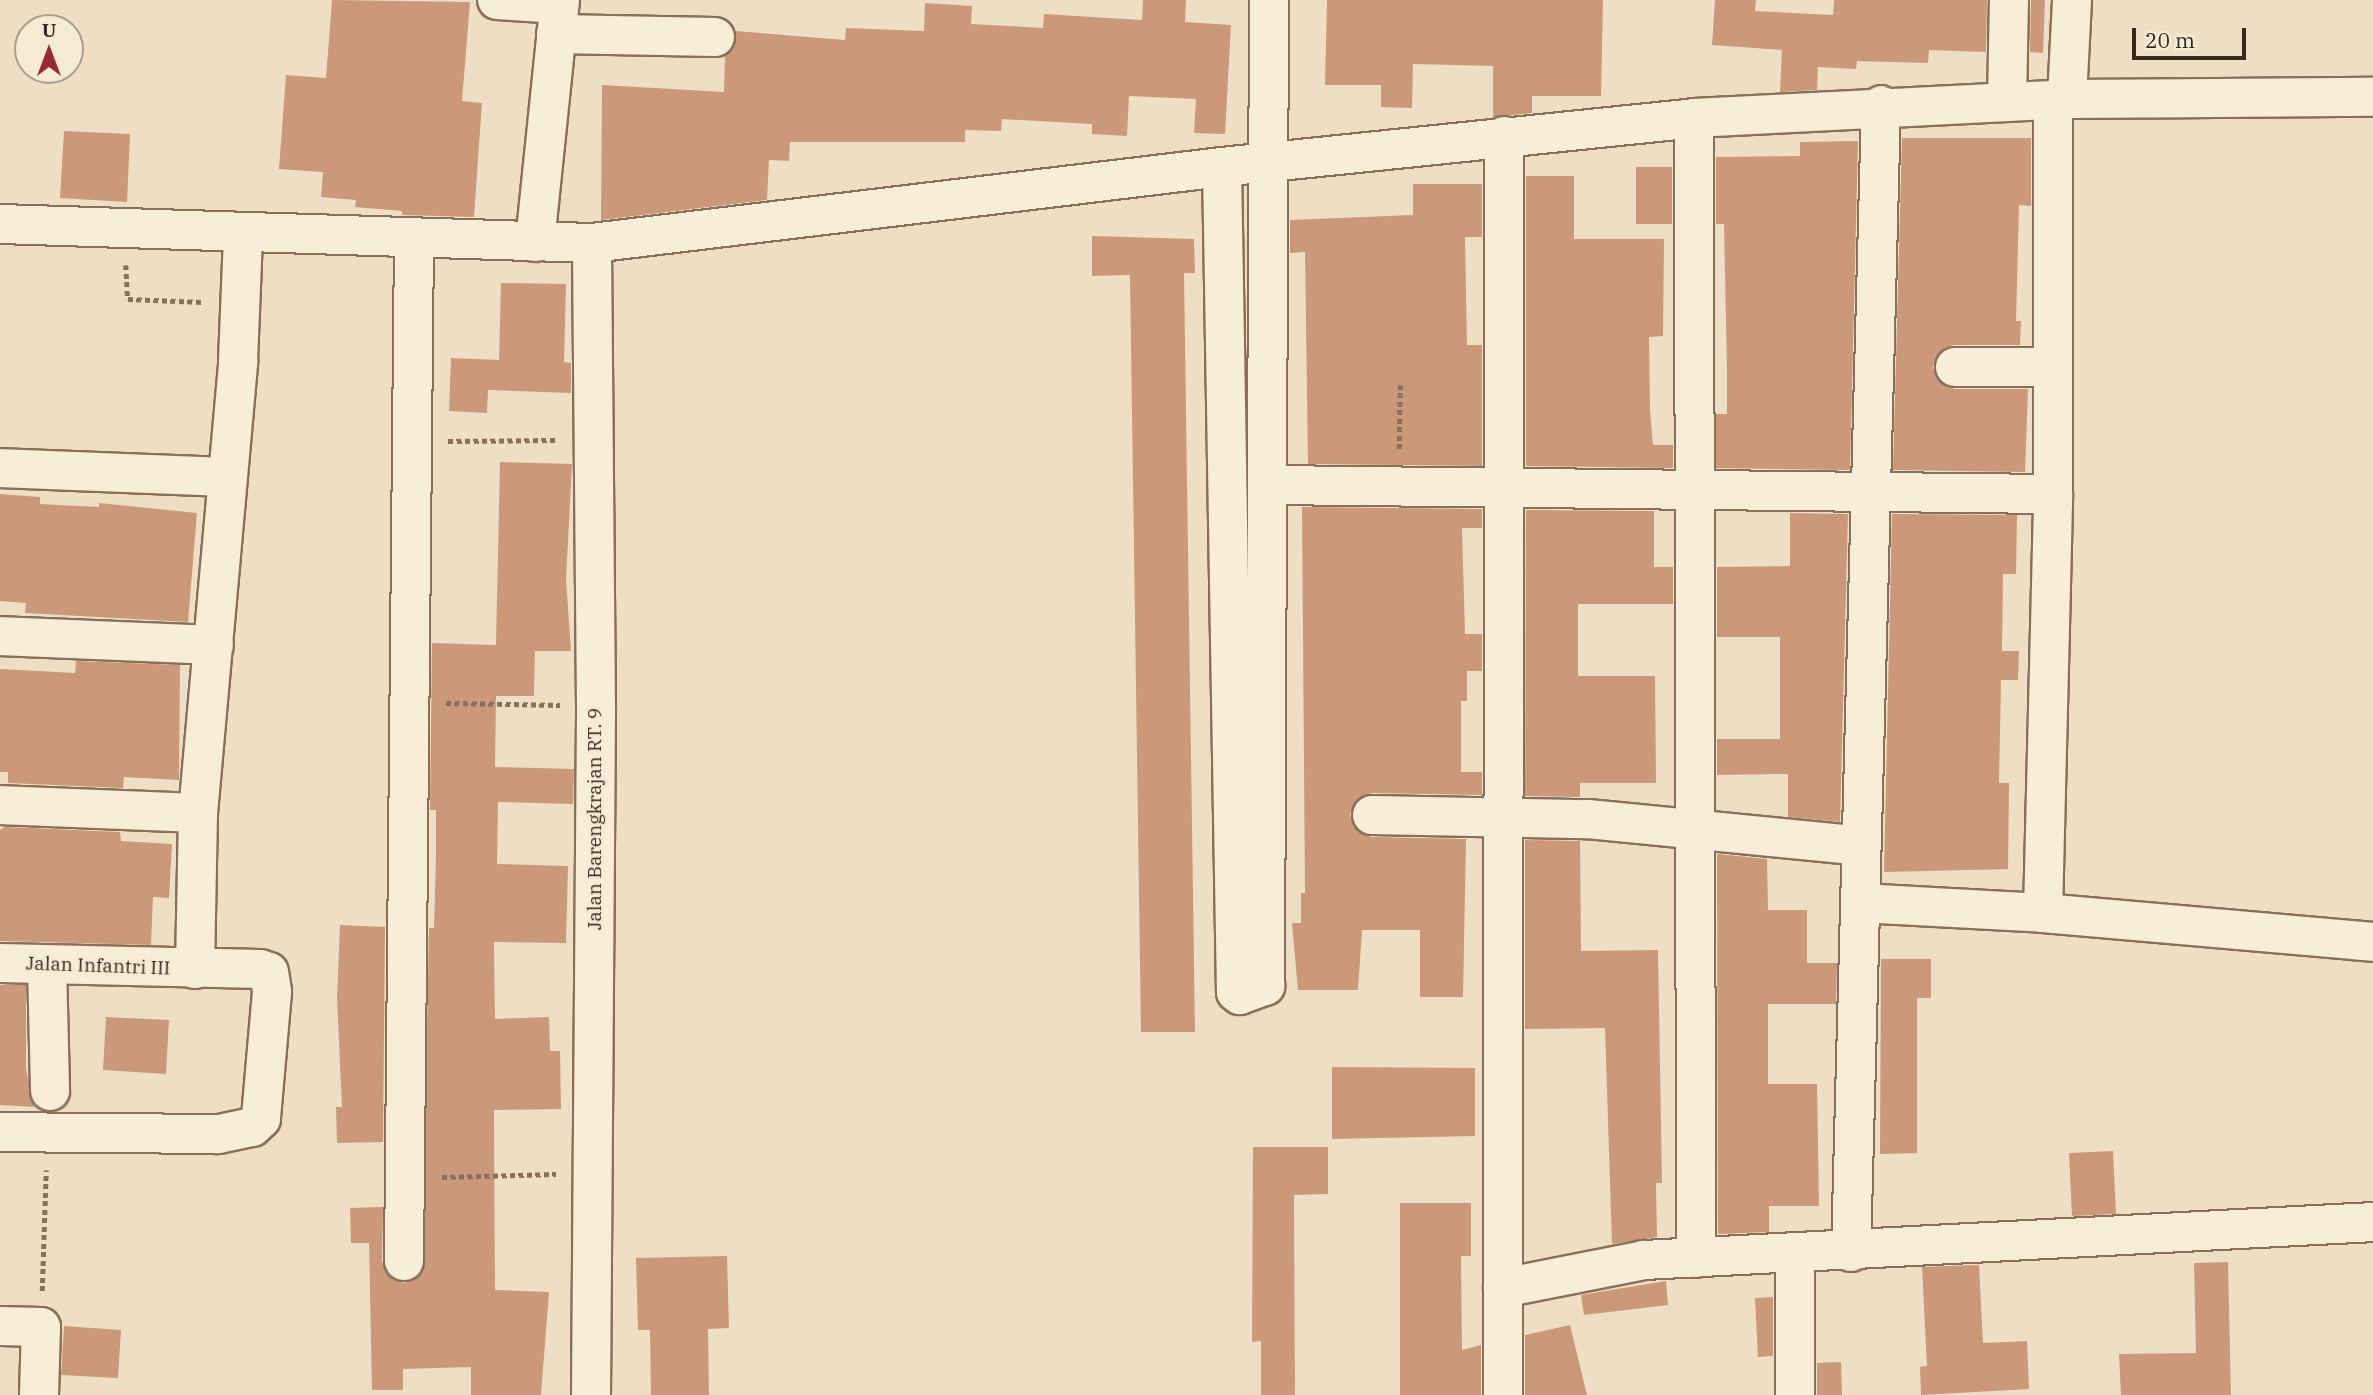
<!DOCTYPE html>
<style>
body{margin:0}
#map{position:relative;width:2373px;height:1395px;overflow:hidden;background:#eedfc4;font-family:"IBM Plex Serif",serif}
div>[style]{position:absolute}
.building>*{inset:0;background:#cb987a}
.path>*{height:4.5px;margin-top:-2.25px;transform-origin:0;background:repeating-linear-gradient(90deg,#88705b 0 5px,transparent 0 8.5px)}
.roads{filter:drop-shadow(2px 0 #88705b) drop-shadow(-2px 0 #88705b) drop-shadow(0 2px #88705b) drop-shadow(0 -2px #88705b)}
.minor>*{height:38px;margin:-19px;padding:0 19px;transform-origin:19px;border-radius:19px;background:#f8edd7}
span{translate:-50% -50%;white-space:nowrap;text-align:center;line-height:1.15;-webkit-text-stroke:6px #f5ead4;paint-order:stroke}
.street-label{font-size:19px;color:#38291e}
.north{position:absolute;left:14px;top:14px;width:70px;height:70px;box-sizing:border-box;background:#f5ead4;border:2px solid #a99d8b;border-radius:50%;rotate:0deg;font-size:19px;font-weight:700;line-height:28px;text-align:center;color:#38291e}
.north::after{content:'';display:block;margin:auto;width:24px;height:32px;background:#962b32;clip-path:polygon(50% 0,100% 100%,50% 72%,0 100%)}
.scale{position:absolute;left:2132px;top:28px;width:114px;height:32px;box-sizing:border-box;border:4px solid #38291e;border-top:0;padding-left:9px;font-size:21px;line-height:24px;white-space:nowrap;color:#38291e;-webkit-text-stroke:5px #f5ead4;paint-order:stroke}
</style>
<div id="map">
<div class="building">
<div style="clip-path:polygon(332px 0,470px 2px,462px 101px,482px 103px,474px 217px,402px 215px,402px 211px,355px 207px,356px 200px,321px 197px,323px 172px,279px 169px,286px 75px,326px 78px)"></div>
<div style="clip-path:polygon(1143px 0,1186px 0,1185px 22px,1231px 25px,1225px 134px,1194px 133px,1196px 99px,1129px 96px,1127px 136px,1092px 134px,1092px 124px,1002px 119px,1001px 131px,965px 130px,965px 142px,790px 142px,789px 161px,769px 160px,767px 200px,601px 220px,602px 85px,724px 92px,725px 56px,734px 48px,735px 31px,845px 40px,846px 28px,924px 31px,925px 3px,972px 6px,971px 24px,1043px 28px,1044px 14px,1142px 20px)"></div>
<div style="clip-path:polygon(1327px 0,1603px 0,1601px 96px,1532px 96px,1532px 113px,1493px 117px,1493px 66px,1413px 64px,1412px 108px,1381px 107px,1381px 85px,1325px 85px)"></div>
<div style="clip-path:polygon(1715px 0,1756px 0,1755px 11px,1833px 15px,1834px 0,1987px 0,1986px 52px,1929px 50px,1928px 63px,1857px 61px,1856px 69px,1818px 67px,1817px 90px,1780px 92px,1782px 50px,1712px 45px)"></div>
<div style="clip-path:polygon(2031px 0,2045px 0,2043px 53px,2030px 52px)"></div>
<div style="clip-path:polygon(64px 131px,130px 134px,127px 202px,60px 198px)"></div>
<div style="clip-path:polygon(1902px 138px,2031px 138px,2031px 206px,2019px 205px,2016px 321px,2021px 321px,2020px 345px,1954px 345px,1944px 348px,1933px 366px,1936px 378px,1954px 389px,2028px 389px,2025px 472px,1893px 470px)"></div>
<div style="clip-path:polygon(1858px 141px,1850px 470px,1716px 468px,1716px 414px,1727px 414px,1727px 370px,1724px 224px,1716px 224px,1716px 157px,1800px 156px,1800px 142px)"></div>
<div style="clip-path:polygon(1636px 167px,1672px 167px,1672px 224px,1636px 224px)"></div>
<div style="clip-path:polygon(1526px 176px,1574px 176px,1574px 239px,1664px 239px,1663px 336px,1649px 337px,1650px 410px,1653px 445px,1673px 445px,1673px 468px,1526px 466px)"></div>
<div style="clip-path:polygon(1413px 184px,1482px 184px,1482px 237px,1465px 237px,1467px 345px,1482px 345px,1482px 466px,1308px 464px,1305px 252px,1290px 253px,1290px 220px,1413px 215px)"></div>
<div style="clip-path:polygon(1092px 236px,1194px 239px,1195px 273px,1184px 273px,1195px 1032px,1141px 1032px,1130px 275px,1092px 276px)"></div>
<div style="clip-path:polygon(501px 283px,566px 284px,564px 362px,571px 363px,571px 393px,488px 390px,487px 413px,449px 411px,451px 358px,499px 360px)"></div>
<div style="clip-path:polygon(500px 462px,572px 464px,566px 579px,571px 651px,535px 651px,534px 696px,496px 696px,495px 767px,574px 769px,573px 804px,498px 802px,497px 864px,568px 866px,566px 943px,494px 942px,495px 1019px,549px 1017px,550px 1051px,560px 1051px,561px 1109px,494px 1110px,495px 1290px,549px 1292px,541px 1395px,471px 1395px,471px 1367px,403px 1369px,403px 1390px,372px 1390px,369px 1243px,351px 1243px,350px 1208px,383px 1207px,382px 1261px,392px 1279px,404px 1283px,422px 1273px,429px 928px,434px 928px,436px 857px,436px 810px,430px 810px,432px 643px,496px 645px)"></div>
<div style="clip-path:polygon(0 494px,40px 497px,40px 504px,99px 507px,99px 503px,197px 513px,188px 622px,25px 613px,26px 603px,0 601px)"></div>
<div style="clip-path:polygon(1302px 507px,1482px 509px,1482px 528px,1462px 528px,1465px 634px,1482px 634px,1482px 671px,1467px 671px,1467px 701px,1461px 701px,1461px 772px,1482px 772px,1482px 795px,1372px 793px,1354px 803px,1350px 814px,1353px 826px,1371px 837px,1466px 839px,1463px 997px,1420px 997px,1420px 930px,1362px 930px,1358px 990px,1298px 990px,1292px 923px,1301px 923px,1301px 893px,1305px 893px)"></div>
<div style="clip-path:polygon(1526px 510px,1654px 511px,1654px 567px,1673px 567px,1673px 604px,1578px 604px,1578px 676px,1655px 676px,1656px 783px,1580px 783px,1580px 797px,1525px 796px)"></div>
<div style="clip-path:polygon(1790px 513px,1848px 514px,1840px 822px,1788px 817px,1788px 774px,1717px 775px,1717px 739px,1780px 739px,1780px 637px,1717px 637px,1717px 567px,1790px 566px)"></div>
<div style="clip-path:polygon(1892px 514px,2017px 515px,2016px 574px,2003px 574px,2002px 651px,2019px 651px,2018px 680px,2001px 680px,1999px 783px,2009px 783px,2008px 869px,1884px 872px)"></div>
<div style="clip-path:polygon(76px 661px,180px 665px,179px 780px,124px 777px,123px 788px,8px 783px,8px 772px,0 772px,0 669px,75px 673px)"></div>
<div style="clip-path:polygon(5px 827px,120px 832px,121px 841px,172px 844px,169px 898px,153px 897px,151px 945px,0 941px,0 830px)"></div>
<div style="clip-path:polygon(1525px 840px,1580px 841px,1581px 951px,1658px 950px,1662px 1183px,1656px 1183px,1657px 1237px,1612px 1244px,1605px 1028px,1525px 1029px)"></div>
<div style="clip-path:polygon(1717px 854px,1767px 859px,1768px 910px,1807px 910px,1807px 963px,1837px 963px,1836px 1004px,1768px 1004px,1768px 1084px,1817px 1084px,1819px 1206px,1769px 1206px,1769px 1232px,1718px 1234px)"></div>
<div style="clip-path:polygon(340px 925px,385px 927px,383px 1142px,337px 1143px,336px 1107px,342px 1107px,337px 998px)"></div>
<div style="clip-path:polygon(1881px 959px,1931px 959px,1931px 998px,1917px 998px,1917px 1153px,1880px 1154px)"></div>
<div style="clip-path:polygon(0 985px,26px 985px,26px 1069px,34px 1107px,0 1105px)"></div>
<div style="clip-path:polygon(106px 1017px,169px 1020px,166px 1074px,103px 1070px)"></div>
<div style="clip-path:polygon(1332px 1067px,1475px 1068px,1475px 1136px,1332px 1139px)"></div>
<div style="clip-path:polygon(1253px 1147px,1328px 1147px,1328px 1194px,1294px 1195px,1295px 1395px,1261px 1395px,1261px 1341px,1252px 1342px)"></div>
<div style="clip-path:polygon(2113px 1151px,2116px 1214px,2072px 1216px,2069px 1153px)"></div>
<div style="clip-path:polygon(1400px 1203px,1471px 1203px,1471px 1256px,1461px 1256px,1462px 1350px,1481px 1345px,1481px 1395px,1400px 1395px)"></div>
<div style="clip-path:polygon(727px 1256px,729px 1328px,708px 1329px,709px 1395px,651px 1395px,650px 1330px,638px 1330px,636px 1258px)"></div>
<div style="clip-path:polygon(2228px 1262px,2231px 1395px,2121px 1395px,2119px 1354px,2196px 1353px,2194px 1263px)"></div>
<div style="clip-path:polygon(1979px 1265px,1983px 1343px,2027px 1341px,2029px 1389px,1921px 1395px,1920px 1367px,1927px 1366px,1922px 1267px)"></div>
<div style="clip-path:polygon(1666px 1281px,1668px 1305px,1584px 1315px,1581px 1295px)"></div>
<div style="clip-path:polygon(1773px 1297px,1773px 1356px,1758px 1357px,1755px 1298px)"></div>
<div style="clip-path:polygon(1570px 1325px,1587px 1395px,1525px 1395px,1525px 1335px)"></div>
<div style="clip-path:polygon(64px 1326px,121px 1330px,118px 1378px,61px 1375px)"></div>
<div style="clip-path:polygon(1841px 1362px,1842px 1395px,1817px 1395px,1817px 1363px)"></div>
</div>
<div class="path">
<div style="left:126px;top:265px;width:34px;rotate:87deg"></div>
<div style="left:128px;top:299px;width:75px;rotate:2.3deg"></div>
<div style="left:448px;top:441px;width:107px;rotate:-0.5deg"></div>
<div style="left:1399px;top:449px;width:64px;rotate:-89.1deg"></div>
<div style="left:446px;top:703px;width:114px;rotate:1deg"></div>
<div style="left:442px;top:1177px;width:114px;rotate:-1.5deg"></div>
<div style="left:42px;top:1291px;width:121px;rotate:-88.1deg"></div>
</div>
<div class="roads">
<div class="minor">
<div style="left:497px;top:0;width:62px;rotate:3.7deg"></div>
<div style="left:556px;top:34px;width:159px;rotate:1.1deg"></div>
<div style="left:2067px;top:99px;width:99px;rotate:-87.1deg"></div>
<div style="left:2007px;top:102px;width:102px;rotate:-88.9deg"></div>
<div style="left:1694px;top:118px;width:1140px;rotate:89.9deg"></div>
<div style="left:1222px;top:167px;width:825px;rotate:89.03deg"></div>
<div style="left:1236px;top:992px;width:5px;rotate:37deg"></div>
<div style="left:1240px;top:995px;width:27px;rotate:-20deg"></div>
<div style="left:1265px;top:986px;width:986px;rotate:-89.77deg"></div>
<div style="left:0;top:224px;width:592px;rotate:1.84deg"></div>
<div style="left:592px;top:243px;width:635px;rotate:-6.88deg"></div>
<div style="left:1222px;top:167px;width:475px;rotate:-5.9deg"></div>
<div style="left:1694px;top:118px;width:373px;rotate:-2.9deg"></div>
<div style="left:2067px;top:99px;width:306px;rotate:-0.4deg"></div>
<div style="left:535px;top:242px;width:243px;rotate:-84.1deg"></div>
<div style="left:1955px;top:367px;width:98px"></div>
<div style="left:0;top:468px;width:226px;rotate:2.3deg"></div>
<div style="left:1270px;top:485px;width:783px;rotate:0.66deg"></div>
<div style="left:0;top:636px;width:214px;rotate:2.4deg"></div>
<div style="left:0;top:805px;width:198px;rotate:2.3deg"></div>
<div style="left:1372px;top:815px;width:216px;rotate:1.1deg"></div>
<div style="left:1588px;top:819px;width:274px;rotate:5.6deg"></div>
<div style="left:1860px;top:903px;width:183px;rotate:3.1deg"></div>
<div style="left:2043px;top:913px;width:331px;rotate:5deg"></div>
<div style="left:2043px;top:913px;width:419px;rotate:-88.6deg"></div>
<div style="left:2053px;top:494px;width:394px;rotate:-90deg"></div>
<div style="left:0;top:963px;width:260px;rotate:1.3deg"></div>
<div style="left:260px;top:969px;width:9px;rotate:18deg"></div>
<div style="left:269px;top:972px;width:20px;rotate:81deg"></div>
<div style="left:272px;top:992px;width:127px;rotate:95deg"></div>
<div style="left:261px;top:1119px;width:12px;rotate:138deg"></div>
<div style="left:252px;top:1127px;width:35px;rotate:168deg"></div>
<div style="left:218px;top:1134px;width:218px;rotate:-179.5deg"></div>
<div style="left:47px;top:965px;width:126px;rotate:88.6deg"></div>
<div style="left:195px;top:969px;width:156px;rotate:-88.9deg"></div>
<div style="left:198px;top:813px;width:454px;rotate:-84.9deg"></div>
<div style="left:238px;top:361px;width:127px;rotate:-87.7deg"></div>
<div style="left:1851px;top:1252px;width:1147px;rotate:-88.5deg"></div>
<div style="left:404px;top:1261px;width:1022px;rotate:-89.44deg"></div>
<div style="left:1503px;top:1288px;width:144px;rotate:-11.2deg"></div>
<div style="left:1644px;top:1260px;width:730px;rotate:-2.98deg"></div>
<div style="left:0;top:1326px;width:41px;rotate:1.4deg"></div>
<div style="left:41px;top:1327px;width:68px;rotate:91.7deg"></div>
<div style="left:591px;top:1395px;width:689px;rotate:-89.58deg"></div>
<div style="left:596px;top:706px;width:463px;rotate:-90.5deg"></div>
<div style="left:1503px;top:1395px;width:1259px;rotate:-89.95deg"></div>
<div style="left:1795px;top:1395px;width:141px;rotate:-90deg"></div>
</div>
</div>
<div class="street-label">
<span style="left:595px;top:819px;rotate:-90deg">Jalan Barengkrajan RT. 9</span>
<span style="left:98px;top:966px;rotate:2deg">Jalan Infantri III</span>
</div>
<div class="north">U</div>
<div class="scale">20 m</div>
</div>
